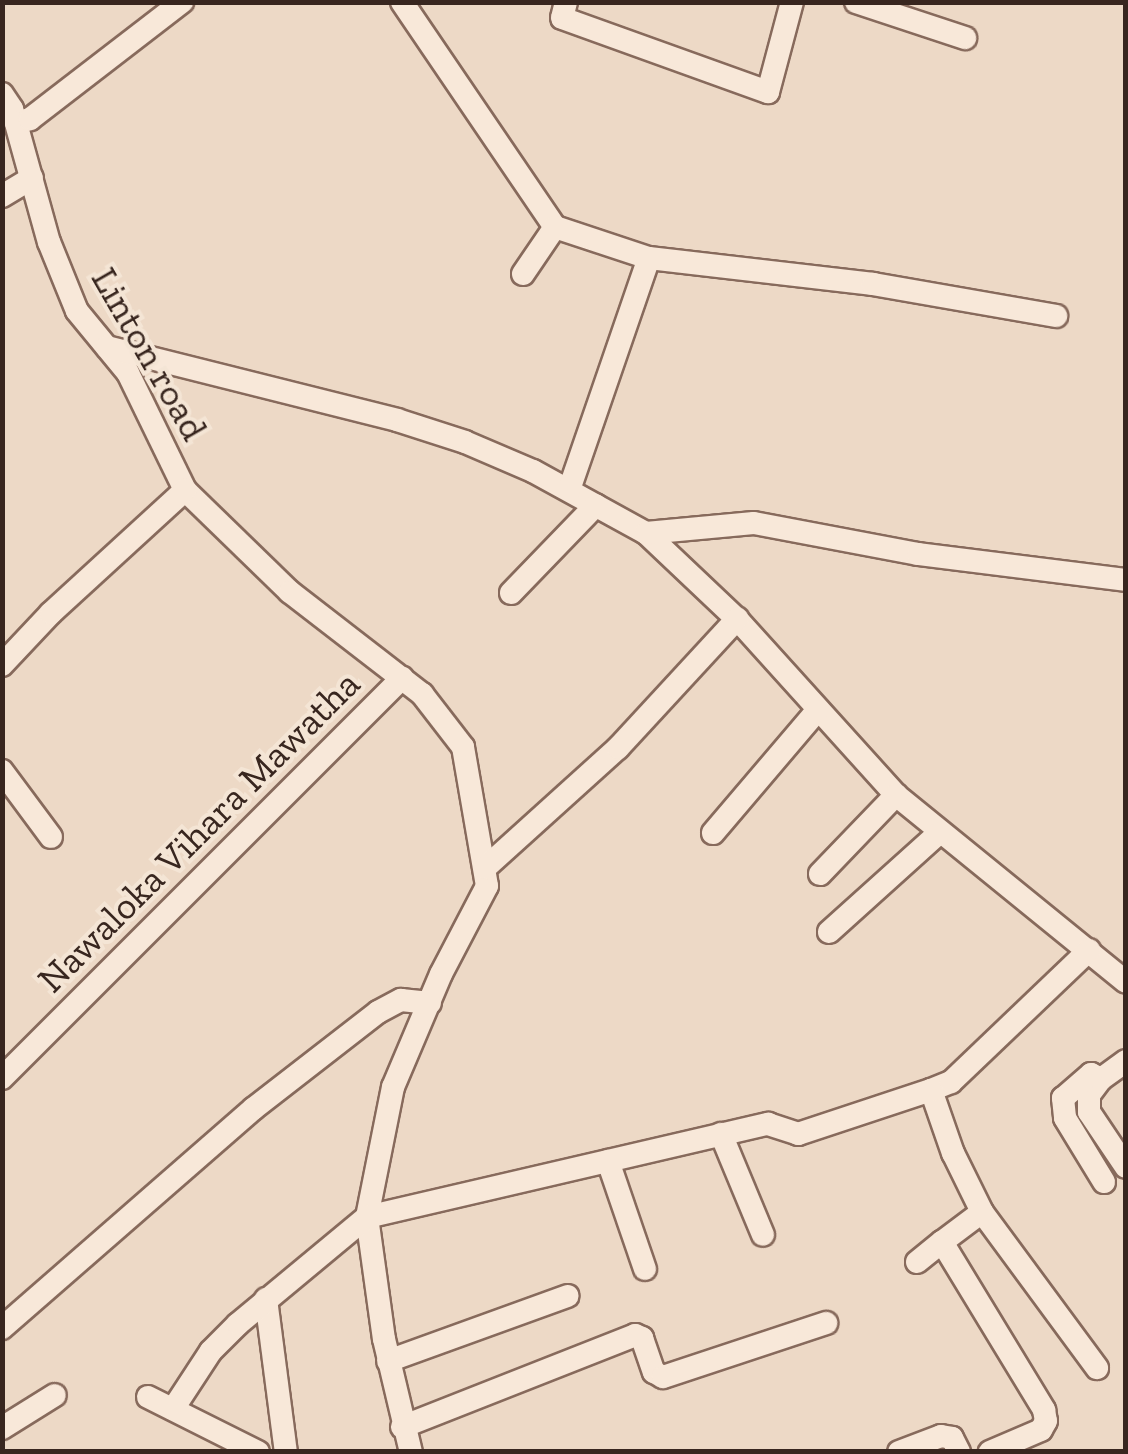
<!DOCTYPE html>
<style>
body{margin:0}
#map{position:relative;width:1128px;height:1454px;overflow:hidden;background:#edd9c6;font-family:"Zilla Slab",serif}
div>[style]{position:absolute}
.roads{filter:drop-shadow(2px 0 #876a5c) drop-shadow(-2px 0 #876a5c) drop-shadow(0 2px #876a5c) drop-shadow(0 -2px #876a5c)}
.minor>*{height:22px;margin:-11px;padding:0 11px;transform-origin:11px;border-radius:11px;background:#f8e8d9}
span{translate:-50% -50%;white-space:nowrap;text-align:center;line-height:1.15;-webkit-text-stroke:8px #f4e5d5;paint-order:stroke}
.street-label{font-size:38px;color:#38261f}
.frame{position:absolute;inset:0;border:5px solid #38261f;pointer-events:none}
</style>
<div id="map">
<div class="roads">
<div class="minor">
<div style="left:402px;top:2px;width:272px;rotate:55.8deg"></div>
<div style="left:555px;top:227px;width:99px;rotate:18.3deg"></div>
<div style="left:649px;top:258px;width:226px;rotate:6.6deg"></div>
<div style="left:873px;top:284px;width:186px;rotate:9.9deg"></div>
<div style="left:566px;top:2px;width:16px;rotate:104deg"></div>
<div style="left:562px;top:18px;width:219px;rotate:19.8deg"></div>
<div style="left:768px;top:92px;width:93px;rotate:-75.1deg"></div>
<div style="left:856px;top:2px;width:115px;rotate:18.3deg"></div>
<div style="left:2px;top:94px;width:18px;rotate:56deg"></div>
<div style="left:12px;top:109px;width:138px;rotate:74.5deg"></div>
<div style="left:49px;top:242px;width:74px;rotate:67.9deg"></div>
<div style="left:77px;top:311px;width:80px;rotate:50.6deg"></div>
<div style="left:128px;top:373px;width:130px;rotate:64deg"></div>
<div style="left:185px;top:490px;width:146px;rotate:44.2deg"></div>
<div style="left:290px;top:592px;width:167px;rotate:37.7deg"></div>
<div style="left:422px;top:694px;width:67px;rotate:52.3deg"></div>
<div style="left:463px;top:747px;width:141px;rotate:80.2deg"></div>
<div style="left:487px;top:886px;width:99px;rotate:117.6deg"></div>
<div style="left:441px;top:974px;width:123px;rotate:113deg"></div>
<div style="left:393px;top:1087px;width:133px;rotate:101.3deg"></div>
<div style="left:367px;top:1217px;width:123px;rotate:82.1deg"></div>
<div style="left:384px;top:1339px;width:116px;rotate:76.6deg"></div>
<div style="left:16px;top:123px;width:15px;rotate:-16deg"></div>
<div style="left:30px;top:119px;width:192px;rotate:-37.6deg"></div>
<div style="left:2px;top:196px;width:35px;rotate:-31deg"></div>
<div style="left:523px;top:274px;width:57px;rotate:-55.8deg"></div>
<div style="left:107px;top:347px;width:299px;rotate:14.1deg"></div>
<div style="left:397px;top:420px;width:71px;rotate:17.9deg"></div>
<div style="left:465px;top:442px;width:74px;rotate:23.1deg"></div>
<div style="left:533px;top:471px;width:129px;rotate:28.8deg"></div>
<div style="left:646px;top:533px;width:125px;rotate:43.4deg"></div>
<div style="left:737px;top:619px;width:237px;rotate:47.9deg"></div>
<div style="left:896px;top:795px;width:296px;rotate:39.1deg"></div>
<div style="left:569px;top:490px;width:245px;rotate:-71deg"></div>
<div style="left:646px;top:533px;width:108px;rotate:-5.3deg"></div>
<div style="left:754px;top:523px;width:167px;rotate:10.7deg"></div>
<div style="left:918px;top:554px;width:210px;rotate:7.1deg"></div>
<div style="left:511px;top:593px;width:122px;rotate:-46deg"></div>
<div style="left:2px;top:665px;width:71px;rotate:-46.7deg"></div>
<div style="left:51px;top:613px;width:182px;rotate:-42.5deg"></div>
<div style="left:2px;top:771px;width:82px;rotate:53.4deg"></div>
<div style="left:713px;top:833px;width:160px;rotate:-49.6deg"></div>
<div style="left:485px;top:868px;width:179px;rotate:-42.1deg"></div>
<div style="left:618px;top:748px;width:176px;rotate:-47.3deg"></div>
<div style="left:820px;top:874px;width:110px;rotate:-46.1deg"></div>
<div style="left:829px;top:932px;width:147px;rotate:-42deg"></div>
<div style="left:1126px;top:1061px;width:31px;rotate:144deg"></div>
<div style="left:1101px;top:1079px;width:20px;rotate:127deg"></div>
<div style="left:1089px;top:1095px;width:17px;rotate:90deg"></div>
<div style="left:1089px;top:1112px;width:66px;rotate:56.1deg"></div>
<div style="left:2px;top:1078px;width:566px;rotate:-45deg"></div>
<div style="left:1101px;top:1079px;width:11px;rotate:-153deg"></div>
<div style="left:1091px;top:1074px;width:37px;rotate:139deg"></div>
<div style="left:1063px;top:1098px;width:20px;rotate:84deg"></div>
<div style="left:1065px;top:1118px;width:75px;rotate:58.6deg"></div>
<div style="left:931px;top:1090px;width:67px;rotate:70.8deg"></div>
<div style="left:953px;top:1153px;width:66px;rotate:63.8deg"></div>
<div style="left:982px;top:1212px;width:194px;rotate:53.6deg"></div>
<div style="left:721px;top:1134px;width:109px;rotate:67.4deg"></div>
<div style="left:608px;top:1161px;width:114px;rotate:71.1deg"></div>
<div style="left:982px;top:1212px;width:50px;rotate:143.1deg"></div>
<div style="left:942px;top:1242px;width:197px;rotate:58.7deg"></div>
<div style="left:1044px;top:1410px;width:11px;rotate:80deg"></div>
<div style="left:1046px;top:1421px;width:10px;rotate:119deg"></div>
<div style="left:1041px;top:1430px;width:56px;rotate:156.7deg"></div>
<div style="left:917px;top:1262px;width:32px;rotate:-39deg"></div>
<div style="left:266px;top:1299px;width:154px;rotate:82.6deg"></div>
<div style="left:2px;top:1328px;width:333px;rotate:-41.1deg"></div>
<div style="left:253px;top:1109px;width:158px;rotate:-37.8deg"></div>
<div style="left:378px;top:1012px;width:26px;rotate:-28deg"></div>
<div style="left:401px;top:1000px;width:29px;rotate:6deg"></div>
<div style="left:388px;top:1361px;width:191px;rotate:-19.9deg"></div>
<div style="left:148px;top:1397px;width:123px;rotate:26.6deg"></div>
<div style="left:173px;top:1409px;width:69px;rotate:-56.8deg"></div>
<div style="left:211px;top:1351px;width:38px;rotate:-45deg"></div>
<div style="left:238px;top:1324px;width:168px;rotate:-39.7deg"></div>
<div style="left:367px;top:1217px;width:412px;rotate:-13.1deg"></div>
<div style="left:768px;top:1124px;width:32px;rotate:18deg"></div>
<div style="left:798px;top:1134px;width:140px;rotate:-18.3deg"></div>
<div style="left:931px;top:1090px;width:22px;rotate:-22deg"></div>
<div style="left:951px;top:1082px;width:191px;rotate:-43.7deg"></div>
<div style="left:402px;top:1427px;width:251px;rotate:-21.5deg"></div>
<div style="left:635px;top:1335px;width:8px;rotate:23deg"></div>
<div style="left:642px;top:1338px;width:36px;rotate:71deg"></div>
<div style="left:654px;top:1372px;width:10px;rotate:29deg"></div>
<div style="left:663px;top:1377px;width:172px;rotate:-18.3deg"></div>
<div style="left:2px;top:1428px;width:62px;rotate:-31.9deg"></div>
<div style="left:899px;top:1452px;width:45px;rotate:-20.9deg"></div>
<div style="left:941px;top:1436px;width:11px;rotate:10deg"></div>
<div style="left:952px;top:1438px;width:16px;rotate:63deg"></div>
</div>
</div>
<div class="street-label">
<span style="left:149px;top:354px;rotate:60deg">Linton road</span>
<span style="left:199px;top:832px;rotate:-45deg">Nawaloka Vihara Mawatha</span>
</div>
<div class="frame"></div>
</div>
